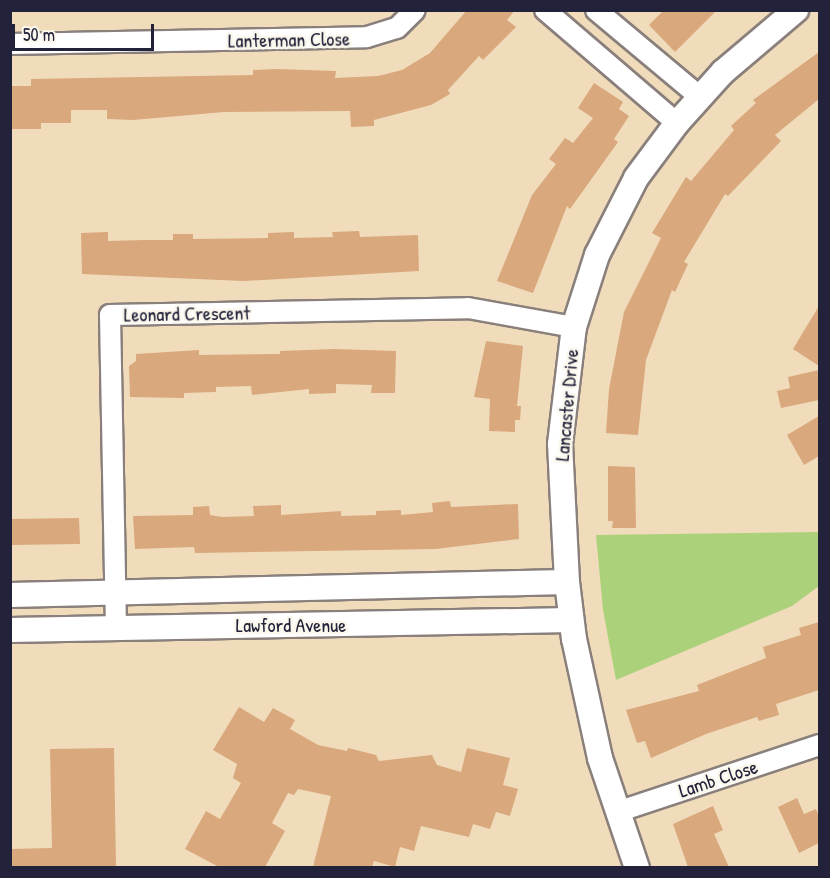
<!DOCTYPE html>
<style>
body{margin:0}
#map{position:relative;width:830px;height:878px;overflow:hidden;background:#f0dcbb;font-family:"Patrick Hand",sans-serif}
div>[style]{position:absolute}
.green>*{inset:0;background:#acd17b}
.building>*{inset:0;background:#d9a87d}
.roads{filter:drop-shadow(2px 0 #897f7b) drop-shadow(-2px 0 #897f7b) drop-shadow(0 2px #897f7b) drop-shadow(0 -2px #897f7b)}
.minor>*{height:20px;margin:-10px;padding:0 10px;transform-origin:10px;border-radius:10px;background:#fff}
.tertiary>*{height:24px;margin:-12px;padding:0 12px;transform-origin:12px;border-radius:12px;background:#fff}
span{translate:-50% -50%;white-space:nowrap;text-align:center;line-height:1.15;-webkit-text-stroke:5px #fbf7ec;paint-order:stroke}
.street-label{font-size:20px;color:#22223b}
.frame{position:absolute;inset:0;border:12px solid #22223b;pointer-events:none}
.scale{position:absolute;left:12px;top:24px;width:142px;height:27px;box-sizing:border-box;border:3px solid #22223b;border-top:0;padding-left:8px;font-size:18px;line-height:21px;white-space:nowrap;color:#22223b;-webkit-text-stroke:4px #fbf7ec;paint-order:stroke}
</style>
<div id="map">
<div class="green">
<div style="clip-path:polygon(819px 532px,819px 586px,792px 606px,616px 680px,603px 610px,596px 535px)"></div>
</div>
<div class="building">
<div style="clip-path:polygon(467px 10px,515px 10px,507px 20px,516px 27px,483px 60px,479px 56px,448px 90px,450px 94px,431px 105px,374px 120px,374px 126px,351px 127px,350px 111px,224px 112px,133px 120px,107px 119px,107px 110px,71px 110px,71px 123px,41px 123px,41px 129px,10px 129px,10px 86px,31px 86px,31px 79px,253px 75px,253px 70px,276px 69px,336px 71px,335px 78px,378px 76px,402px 70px,430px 53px)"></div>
<div style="clip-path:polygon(664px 10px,717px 10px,675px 52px,649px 25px)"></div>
<div style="clip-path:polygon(819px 52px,819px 99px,775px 135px,781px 141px,728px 196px,725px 194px,684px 262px,688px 264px,675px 292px,672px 290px,646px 360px,638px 435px,606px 433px,609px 389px,624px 312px,661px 238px,652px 233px,686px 177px,691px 181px,734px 130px,731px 126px,756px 103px,753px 100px)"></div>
<div style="clip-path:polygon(594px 83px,623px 102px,619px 109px,629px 116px,614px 139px,618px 142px,570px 209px,567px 206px,533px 293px,497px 281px,532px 195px,556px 164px,549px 159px,565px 138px,573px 143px,593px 118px,578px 108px)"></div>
<div style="clip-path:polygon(359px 231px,360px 237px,418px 235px,419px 271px,243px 281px,82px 274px,81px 233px,108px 232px,108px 241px,144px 240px,173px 240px,173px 234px,193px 234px,193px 239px,268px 238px,268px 233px,294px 232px,294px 238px,333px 237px,332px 232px)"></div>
<div style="clip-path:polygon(819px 306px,819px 366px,793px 349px)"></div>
<div style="clip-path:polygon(486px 341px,523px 346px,517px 406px,521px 406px,520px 420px,515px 420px,515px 432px,489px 431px,490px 399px,474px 397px)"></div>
<div style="clip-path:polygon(335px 349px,396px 351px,395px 393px,371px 393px,372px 385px,336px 384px,336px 393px,309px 394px,309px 389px,252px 395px,251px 386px,216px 387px,216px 392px,184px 393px,184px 398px,130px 397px,129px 366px,136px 361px,136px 354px,199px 350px,199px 355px,280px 354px,280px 351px)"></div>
<div style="clip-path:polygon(819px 370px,819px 400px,781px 408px,777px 391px,790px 388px,788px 377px)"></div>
<div style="clip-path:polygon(819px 416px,819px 456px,804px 465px,787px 435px)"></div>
<div style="clip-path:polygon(608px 466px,635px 467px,636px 528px,612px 528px,613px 521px,608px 521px)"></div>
<div style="clip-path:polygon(450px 501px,451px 507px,518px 504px,519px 539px,436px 549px,195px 553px,194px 547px,135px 549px,133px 516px,193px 515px,193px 507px,209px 506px,210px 515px,222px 517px,254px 516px,253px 506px,281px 505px,281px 515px,341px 511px,341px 516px,376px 515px,376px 511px,401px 510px,401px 515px,433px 512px,432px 503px)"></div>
<div style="clip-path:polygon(79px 518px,80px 544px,10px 545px,10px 519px)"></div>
<div style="clip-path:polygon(819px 622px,819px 690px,776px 704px,779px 715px,759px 721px,757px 717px,706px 734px,651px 758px,645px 741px,637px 743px,626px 710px,699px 691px,697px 685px,766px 658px,763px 647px,801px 635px,799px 628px)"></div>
<div style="clip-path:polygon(239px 707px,264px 722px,273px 708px,295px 720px,290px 729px,318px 745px,347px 751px,348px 748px,376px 755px,379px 761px,432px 755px,437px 765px,461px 772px,467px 748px,510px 758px,503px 785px,518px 789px,510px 816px,496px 812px,490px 829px,473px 824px,469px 837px,421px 826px,414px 851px,400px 847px,395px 867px,374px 861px,372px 867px,313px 867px,331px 796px,298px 789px,294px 795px,288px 793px,272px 823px,285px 831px,265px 867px,219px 867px,185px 849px,206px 811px,220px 819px,241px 783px,233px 778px,237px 764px,213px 750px)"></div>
<div style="clip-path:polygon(114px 748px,116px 867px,10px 867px,10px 849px,52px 848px,50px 749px)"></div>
<div style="clip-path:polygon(797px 798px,804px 814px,816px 809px,819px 817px,819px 843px,799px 853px,778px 807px)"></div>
<div style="clip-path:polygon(713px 806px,723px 830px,714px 834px,729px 867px,688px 867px,673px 824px)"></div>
</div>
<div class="roads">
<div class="minor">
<div style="left:545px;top:10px;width:174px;rotate:40.6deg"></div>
<div style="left:596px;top:10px;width:136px;rotate:39.9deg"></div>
<div style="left:10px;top:44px;width:357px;rotate:-1.1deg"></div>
<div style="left:367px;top:37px;width:31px;rotate:-17deg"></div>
<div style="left:397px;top:28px;width:25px;rotate:-45deg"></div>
<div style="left:116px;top:628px;width:313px;rotate:-91.1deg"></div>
<div style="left:110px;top:315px;width:358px;rotate:-1.1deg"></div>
<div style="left:468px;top:308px;width:108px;rotate:10.2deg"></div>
<div style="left:617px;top:812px;width:214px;rotate:-18.3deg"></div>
</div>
<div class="tertiary">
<div style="left:10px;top:595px;width:557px;rotate:-1.34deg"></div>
<div style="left:10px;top:630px;width:561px;rotate:-1.02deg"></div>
<div style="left:637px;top:868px;width:116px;rotate:-108.6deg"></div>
<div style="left:600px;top:758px;width:122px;rotate:-102.3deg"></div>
<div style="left:574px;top:639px;width:57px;rotate:-97deg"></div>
<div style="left:567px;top:582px;width:138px;rotate:-92.9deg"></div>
<div style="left:560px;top:444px;width:118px;rotate:-83.2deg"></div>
<div style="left:574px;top:327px;width:76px;rotate:-72.3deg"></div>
<div style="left:597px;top:255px;width:86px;rotate:-63.1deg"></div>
<div style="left:636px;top:178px;width:69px;rotate:-53.3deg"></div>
<div style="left:677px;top:123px;width:69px;rotate:-48deg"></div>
<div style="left:723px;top:72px;width:96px;rotate:-40.3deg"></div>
</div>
</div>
<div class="street-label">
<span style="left:289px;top:39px;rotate:-1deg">Lanterman Close</span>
<span style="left:187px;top:313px;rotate:-1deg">Leonard Crescent</span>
<span style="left:566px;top:405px;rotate:-85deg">Lancaster Drive</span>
<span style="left:291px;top:624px">Lawford Avenue</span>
<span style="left:718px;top:778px;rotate:-18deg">Lamb Close</span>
</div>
<div class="frame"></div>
<div class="scale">50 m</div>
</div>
